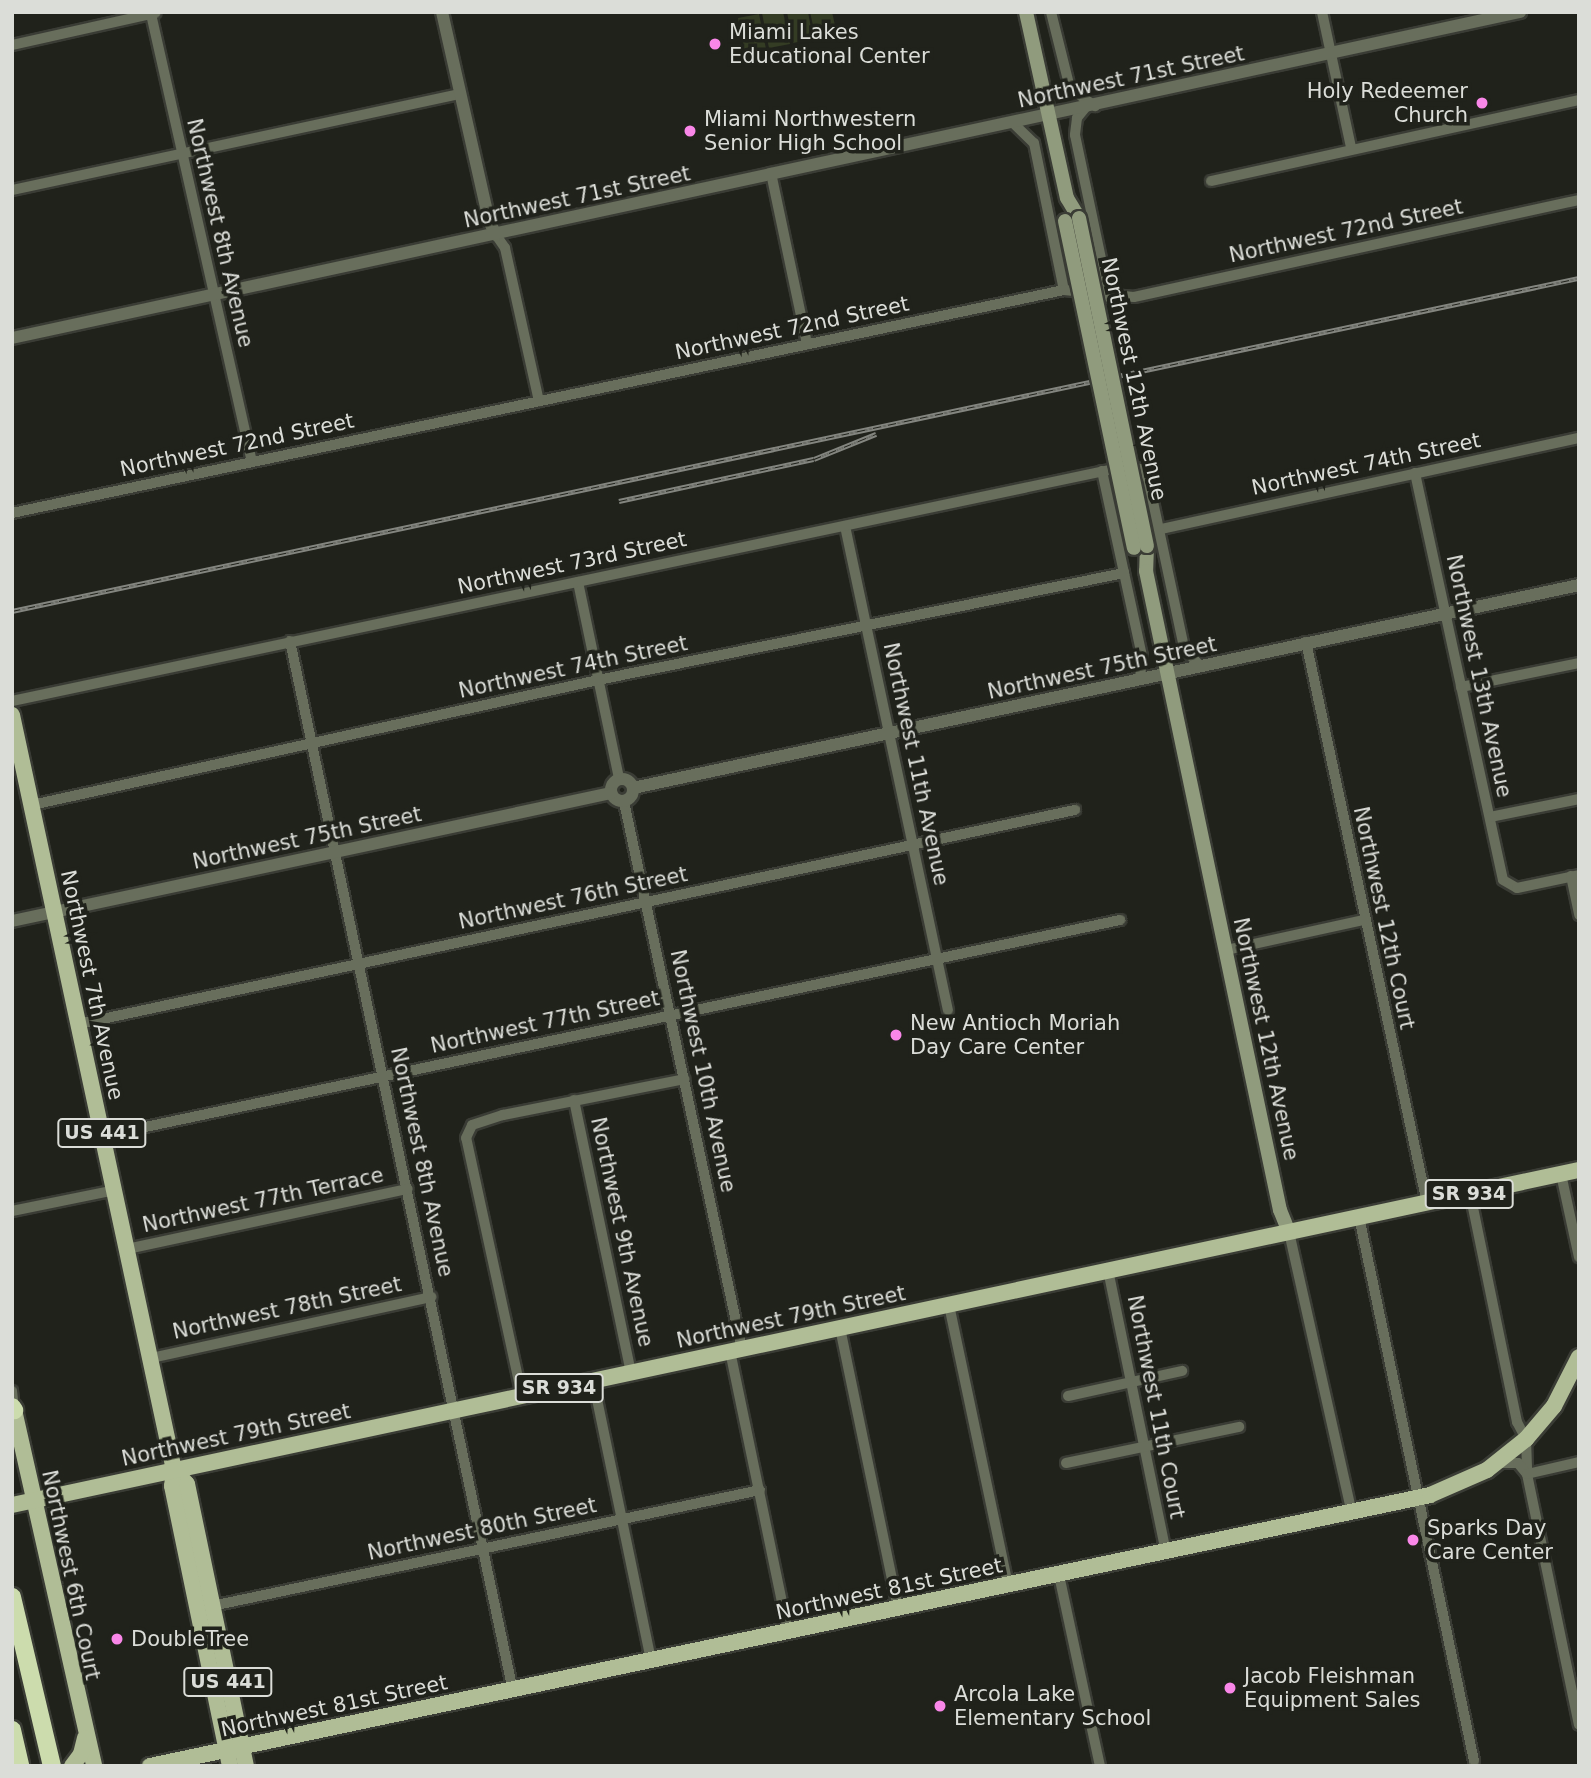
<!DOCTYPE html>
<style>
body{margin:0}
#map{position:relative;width:1591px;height:1778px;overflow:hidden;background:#20221b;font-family:"DejaVu Sans",sans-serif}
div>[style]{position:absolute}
.green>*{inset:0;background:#343c24}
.roads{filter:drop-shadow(2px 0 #3a3c35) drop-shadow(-2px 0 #3a3c35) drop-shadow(0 2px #3a3c35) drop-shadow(0 -2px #3a3c35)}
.minor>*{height:10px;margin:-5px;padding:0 5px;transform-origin:5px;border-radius:5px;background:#686e5c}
.tertiary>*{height:12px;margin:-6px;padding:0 6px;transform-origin:6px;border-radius:6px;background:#686e5c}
.tertiary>.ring{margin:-6px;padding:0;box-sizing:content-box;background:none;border:12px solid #686e5c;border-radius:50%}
.secondary>*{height:14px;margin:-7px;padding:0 7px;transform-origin:7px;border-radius:7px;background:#909b7d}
.primary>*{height:16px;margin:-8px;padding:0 8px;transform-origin:8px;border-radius:8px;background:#b0bd96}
.motorway>*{height:18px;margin:-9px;padding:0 9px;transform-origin:9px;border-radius:9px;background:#ccdcad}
.rail>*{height:5px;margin-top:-2.5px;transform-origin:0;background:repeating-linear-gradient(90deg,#20221b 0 8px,#83857f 0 16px);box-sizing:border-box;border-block:2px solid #83857f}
.bridges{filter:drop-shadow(2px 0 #3a3c35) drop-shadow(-2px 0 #3a3c35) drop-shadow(0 2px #3a3c35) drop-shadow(0 -2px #3a3c35)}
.secondary-bridge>*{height:14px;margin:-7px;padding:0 7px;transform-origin:7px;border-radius:7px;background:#909b7d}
.dots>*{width:19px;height:19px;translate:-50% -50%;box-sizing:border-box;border:4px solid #20221b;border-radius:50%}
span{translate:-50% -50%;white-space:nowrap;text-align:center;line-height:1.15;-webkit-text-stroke:7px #20221b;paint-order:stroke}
.shield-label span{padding:2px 5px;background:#20221b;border:2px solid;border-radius:5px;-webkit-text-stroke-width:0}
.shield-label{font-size:19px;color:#dbddd8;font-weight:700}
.poi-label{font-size:21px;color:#dbddd8}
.left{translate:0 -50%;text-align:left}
.right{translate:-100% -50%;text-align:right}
.street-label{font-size:21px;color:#dbddd8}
.frame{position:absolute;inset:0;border:14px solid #dbddd8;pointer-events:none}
</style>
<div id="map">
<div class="green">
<div style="clip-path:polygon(783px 12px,790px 44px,769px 48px,762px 13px)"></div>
<div style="clip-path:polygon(787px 12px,808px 12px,813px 39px,793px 43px)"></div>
<div style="clip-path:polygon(810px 12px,832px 12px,837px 34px,816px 39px)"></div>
<div style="clip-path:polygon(759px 14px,766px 49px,745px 53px,738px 18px)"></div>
</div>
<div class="roads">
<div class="minor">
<div style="left:1051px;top:12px;width:78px;rotate:76deg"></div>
<div style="left:1070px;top:88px;width:31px;rotate:36deg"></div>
<div style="left:1322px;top:12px;width:138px;rotate:77.9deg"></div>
<div style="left:151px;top:14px;width:458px;rotate:77.3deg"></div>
<div style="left:12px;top:45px;width:147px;rotate:-12.6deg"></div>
<div style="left:1085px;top:108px;width:13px;rotate:129deg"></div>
<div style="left:1077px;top:118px;width:17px;rotate:97deg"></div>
<div style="left:1075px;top:135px;width:166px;rotate:78.1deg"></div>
<div style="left:1013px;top:123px;width:29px;rotate:44deg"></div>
<div style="left:1034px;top:143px;width:150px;rotate:78.5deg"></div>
<div style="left:771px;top:173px;width:175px;rotate:78.1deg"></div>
<div style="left:1211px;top:181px;width:377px;rotate:-12.4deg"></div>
<div style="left:12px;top:190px;width:458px;rotate:-12.1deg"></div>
<div style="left:496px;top:235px;width:16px;rotate:55deg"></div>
<div style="left:505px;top:248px;width:157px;rotate:77.5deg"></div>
<div style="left:1102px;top:471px;width:189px;rotate:77.8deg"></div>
<div style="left:1142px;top:656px;width:23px;rotate:95deg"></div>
<div style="left:1415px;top:473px;width:416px;rotate:77.8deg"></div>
<div style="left:1503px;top:880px;width:16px;rotate:30deg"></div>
<div style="left:1517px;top:888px;width:63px;rotate:-11.8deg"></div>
<div style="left:12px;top:513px;width:1075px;rotate:-11.97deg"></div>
<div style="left:1064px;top:290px;width:70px;rotate:5.7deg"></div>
<div style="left:1134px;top:297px;width:455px;rotate:-12.3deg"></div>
<div style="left:845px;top:526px;width:495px;rotate:78deg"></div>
<div style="left:1161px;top:529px;width:428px;rotate:-12.3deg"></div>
<div style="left:578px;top:582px;width:201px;rotate:78.2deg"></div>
<div style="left:290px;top:641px;width:1073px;rotate:78.01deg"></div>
<div style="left:1306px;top:642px;width:574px;rotate:77.83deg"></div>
<div style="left:1461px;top:687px;width:120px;rotate:-11.5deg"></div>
<div style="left:12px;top:701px;width:1140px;rotate:-11.89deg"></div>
<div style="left:1128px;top:466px;width:12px;rotate:14deg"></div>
<div style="left:1140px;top:469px;width:12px;rotate:48deg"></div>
<div style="left:1148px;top:478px;width:174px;rotate:78deg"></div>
<div style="left:1184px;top:648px;width:24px;rotate:48deg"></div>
<div style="left:624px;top:802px;width:560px;rotate:77.83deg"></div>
<div style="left:32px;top:805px;width:580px;rotate:-12.45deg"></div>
<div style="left:598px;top:680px;width:537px;rotate:-11.5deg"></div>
<div style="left:1490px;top:817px;width:91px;rotate:-11.4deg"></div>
<div style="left:1571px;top:876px;width:40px;rotate:78deg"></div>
<div style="left:1226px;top:950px;width:141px;rotate:-12.3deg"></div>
<div style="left:79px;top:1024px;width:1019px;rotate:-12.13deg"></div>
<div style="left:574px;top:1100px;width:278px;rotate:78.2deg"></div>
<div style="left:103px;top:1136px;width:1040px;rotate:-11.99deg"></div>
<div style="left:1561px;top:1174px;width:85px;rotate:77.8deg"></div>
<div style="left:1470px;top:1193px;width:234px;rotate:78.4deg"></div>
<div style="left:1517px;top:1422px;width:19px;rotate:62deg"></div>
<div style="left:1526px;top:1439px;width:35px;rotate:88deg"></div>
<div style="left:1527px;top:1474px;width:256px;rotate:78.3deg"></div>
<div style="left:12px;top:1211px;width:105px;rotate:-11.5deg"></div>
<div style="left:1359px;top:1217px;width:556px;rotate:78.06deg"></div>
<div style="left:1289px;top:1232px;width:288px;rotate:77.4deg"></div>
<div style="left:127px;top:1249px;width:287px;rotate:-12.1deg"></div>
<div style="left:1108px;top:1270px;width:288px;rotate:78.4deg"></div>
<div style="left:949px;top:1305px;width:286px;rotate:78.1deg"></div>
<div style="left:840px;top:1328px;width:287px;rotate:78.3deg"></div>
<div style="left:730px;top:1351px;width:287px;rotate:78.3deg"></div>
<div style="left:151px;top:1358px;width:287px;rotate:-12.3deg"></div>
<div style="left:593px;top:1380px;width:287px;rotate:78.3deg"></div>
<div style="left:12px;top:1391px;width:19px;rotate:84deg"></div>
<div style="left:522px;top:1396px;width:264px;rotate:-102.2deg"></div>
<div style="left:466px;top:1138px;width:14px;rotate:-65deg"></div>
<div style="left:472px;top:1125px;width:33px;rotate:-18deg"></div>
<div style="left:503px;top:1115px;width:185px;rotate:-11.2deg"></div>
<div style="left:1068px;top:1396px;width:117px;rotate:-12.4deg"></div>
<div style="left:1066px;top:1463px;width:177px;rotate:-11.8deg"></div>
<div style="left:1498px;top:1463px;width:20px"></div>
<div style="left:1518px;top:1463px;width:14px;rotate:51deg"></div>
<div style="left:1527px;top:1474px;width:53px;rotate:-13deg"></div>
<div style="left:1059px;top:1575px;width:195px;rotate:77.9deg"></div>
<div style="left:212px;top:1606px;width:560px;rotate:-11.95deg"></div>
</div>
<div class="tertiary">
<div style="left:442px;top:12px;width:214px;rotate:77.3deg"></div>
<div style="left:489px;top:221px;width:16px;rotate:63deg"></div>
<div style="left:12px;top:338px;width:1543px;rotate:-12.2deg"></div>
<div class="ring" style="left:611px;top:779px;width:10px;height:10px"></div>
<div style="left:633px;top:788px;width:968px;rotate:-12.11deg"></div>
<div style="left:12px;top:921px;width:613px;rotate:-12.06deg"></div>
</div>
<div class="secondary">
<div style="left:1026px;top:12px;width:190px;rotate:77.6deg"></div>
<div style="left:1067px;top:198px;width:23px;rotate:59deg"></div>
<div style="left:1147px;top:546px;width:25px;rotate:92deg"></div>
<div style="left:1146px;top:571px;width:653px;rotate:78.16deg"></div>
<div style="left:1280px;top:1210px;width:24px;rotate:68deg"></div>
</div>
<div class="primary">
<div style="left:12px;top:715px;width:772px;rotate:77.89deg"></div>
<div style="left:174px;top:1470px;width:16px;rotate:97deg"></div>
<div style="left:172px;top:1486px;width:286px;rotate:78.3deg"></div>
<div style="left:14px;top:1410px;width:365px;rotate:77.3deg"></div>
<div style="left:174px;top:1470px;width:19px;rotate:47deg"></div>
<div style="left:187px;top:1484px;width:288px;rotate:78.2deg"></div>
<div style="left:12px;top:1505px;width:1602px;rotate:-12.07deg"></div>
<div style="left:72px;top:1766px;width:15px;rotate:-53deg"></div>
<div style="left:81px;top:1754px;width:16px;rotate:-76deg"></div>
<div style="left:150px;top:1766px;width:1308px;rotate:-11.95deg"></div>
<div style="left:1430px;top:1495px;width:62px;rotate:-23.7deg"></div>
<div style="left:1487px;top:1470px;width:50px;rotate:-38.5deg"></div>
<div style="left:1526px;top:1439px;width:43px;rotate:-49.7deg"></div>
<div style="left:1554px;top:1406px;width:55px;rotate:-63deg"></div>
</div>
<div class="motorway">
<div style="left:12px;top:1407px;width:4px;rotate:56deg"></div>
<div style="left:12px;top:1597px;width:174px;rotate:76.7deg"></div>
<div style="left:12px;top:1730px;width:37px;rotate:77deg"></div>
</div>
</div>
<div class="rail">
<div style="left:619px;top:501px;width:199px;rotate:-12.2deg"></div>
<div style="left:814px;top:459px;width:67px;rotate:-22deg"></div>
<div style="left:12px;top:611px;width:1602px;rotate:-12deg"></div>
</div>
<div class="bridges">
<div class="secondary-bridge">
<div style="left:1079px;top:218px;width:335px;rotate:78.3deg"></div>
<div style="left:1065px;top:221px;width:334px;rotate:78.1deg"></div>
</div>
</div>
<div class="dots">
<div style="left:715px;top:44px;background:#f987e8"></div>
<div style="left:1482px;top:103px;background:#f987e8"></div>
<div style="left:690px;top:131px;background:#f987e8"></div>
<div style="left:896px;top:1035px;background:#f987e8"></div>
<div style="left:1413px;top:1540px;background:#f987e8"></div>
<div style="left:117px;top:1639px;background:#f987e8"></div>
<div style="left:1230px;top:1688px;background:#f987e8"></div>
<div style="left:940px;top:1706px;background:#f987e8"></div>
</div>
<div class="shield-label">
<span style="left:102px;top:1133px">US 441</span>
<span style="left:1469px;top:1194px">SR 934</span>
<span style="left:559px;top:1388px">SR 934</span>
<span style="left:228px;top:1682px">US 441</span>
</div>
<div class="poi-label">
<span class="left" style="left:729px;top:44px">Miami Lakes<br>Educational Center</span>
<span class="right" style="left:1468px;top:103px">Holy Redeemer<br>Church</span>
<span class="left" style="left:704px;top:131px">Miami Northwestern<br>Senior High School</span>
<span class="left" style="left:910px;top:1035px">New Antioch Moriah<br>Day Care Center</span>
<span class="left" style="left:1427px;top:1540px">Sparks Day<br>Care Center</span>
<span class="left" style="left:131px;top:1639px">DoubleTree</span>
<span class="left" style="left:1244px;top:1688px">Jacob Fleishman<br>Equipment Sales</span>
<span class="left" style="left:954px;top:1706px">Arcola Lake<br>Elementary School</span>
</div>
<div class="street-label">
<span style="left:1131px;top:77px;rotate:-12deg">Northwest 71st Street</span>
<span style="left:577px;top:197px;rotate:-12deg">Northwest 71st Street</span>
<span style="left:1346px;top:231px;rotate:-12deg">Northwest 72nd Street</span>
<span style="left:220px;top:233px;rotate:77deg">Northwest 8th Avenue</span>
<span style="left:792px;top:328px;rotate:-12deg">Northwest 72nd Street</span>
<span style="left:1134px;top:379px;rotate:78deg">Northwest 12th Avenue</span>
<span style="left:237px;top:445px;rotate:-12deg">Northwest 72nd Street</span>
<span style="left:1366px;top:464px;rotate:-12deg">Northwest 74th Street</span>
<span style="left:572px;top:563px;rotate:-12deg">Northwest 73rd Street</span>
<span style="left:573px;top:667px;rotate:-12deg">Northwest 74th Street</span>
<span style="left:1102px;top:668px;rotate:-12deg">Northwest 75th Street</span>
<span style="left:1479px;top:676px;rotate:78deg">Northwest 13th Avenue</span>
<span style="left:916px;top:764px;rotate:78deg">Northwest 11th Avenue</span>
<span style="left:307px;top:838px;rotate:-12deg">Northwest 75th Street</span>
<span style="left:573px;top:898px;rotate:-12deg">Northwest 76th Street</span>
<span style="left:1384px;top:918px;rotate:78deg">Northwest 12th Court</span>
<span style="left:92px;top:985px;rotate:78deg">Northwest 7th Avenue</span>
<span style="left:545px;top:1022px;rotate:-12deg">Northwest 77th Street</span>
<span style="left:1266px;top:1039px;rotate:78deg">Northwest 12th Avenue</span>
<span style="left:703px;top:1071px;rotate:78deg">Northwest 10th Avenue</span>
<span style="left:422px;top:1162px;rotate:78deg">Northwest 8th Avenue</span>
<span style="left:263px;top:1200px;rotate:-12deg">Northwest 77th Terrace</span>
<span style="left:622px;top:1232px;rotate:78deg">Northwest 9th Avenue</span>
<span style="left:287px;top:1308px;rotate:-12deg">Northwest 78th Street</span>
<span style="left:791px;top:1317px;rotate:-12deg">Northwest 79th Street</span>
<span style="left:1156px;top:1407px;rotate:79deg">Northwest 11th Court</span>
<span style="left:236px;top:1435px;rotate:-12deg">Northwest 79th Street</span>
<span style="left:482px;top:1529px;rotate:-12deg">Northwest 80th Street</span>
<span style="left:71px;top:1575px;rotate:78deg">Northwest 6th Court</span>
<span style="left:889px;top:1589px;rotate:-12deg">Northwest 81st Street</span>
<span style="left:334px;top:1706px;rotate:-12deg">Northwest 81st Street</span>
</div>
<div class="frame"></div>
</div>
